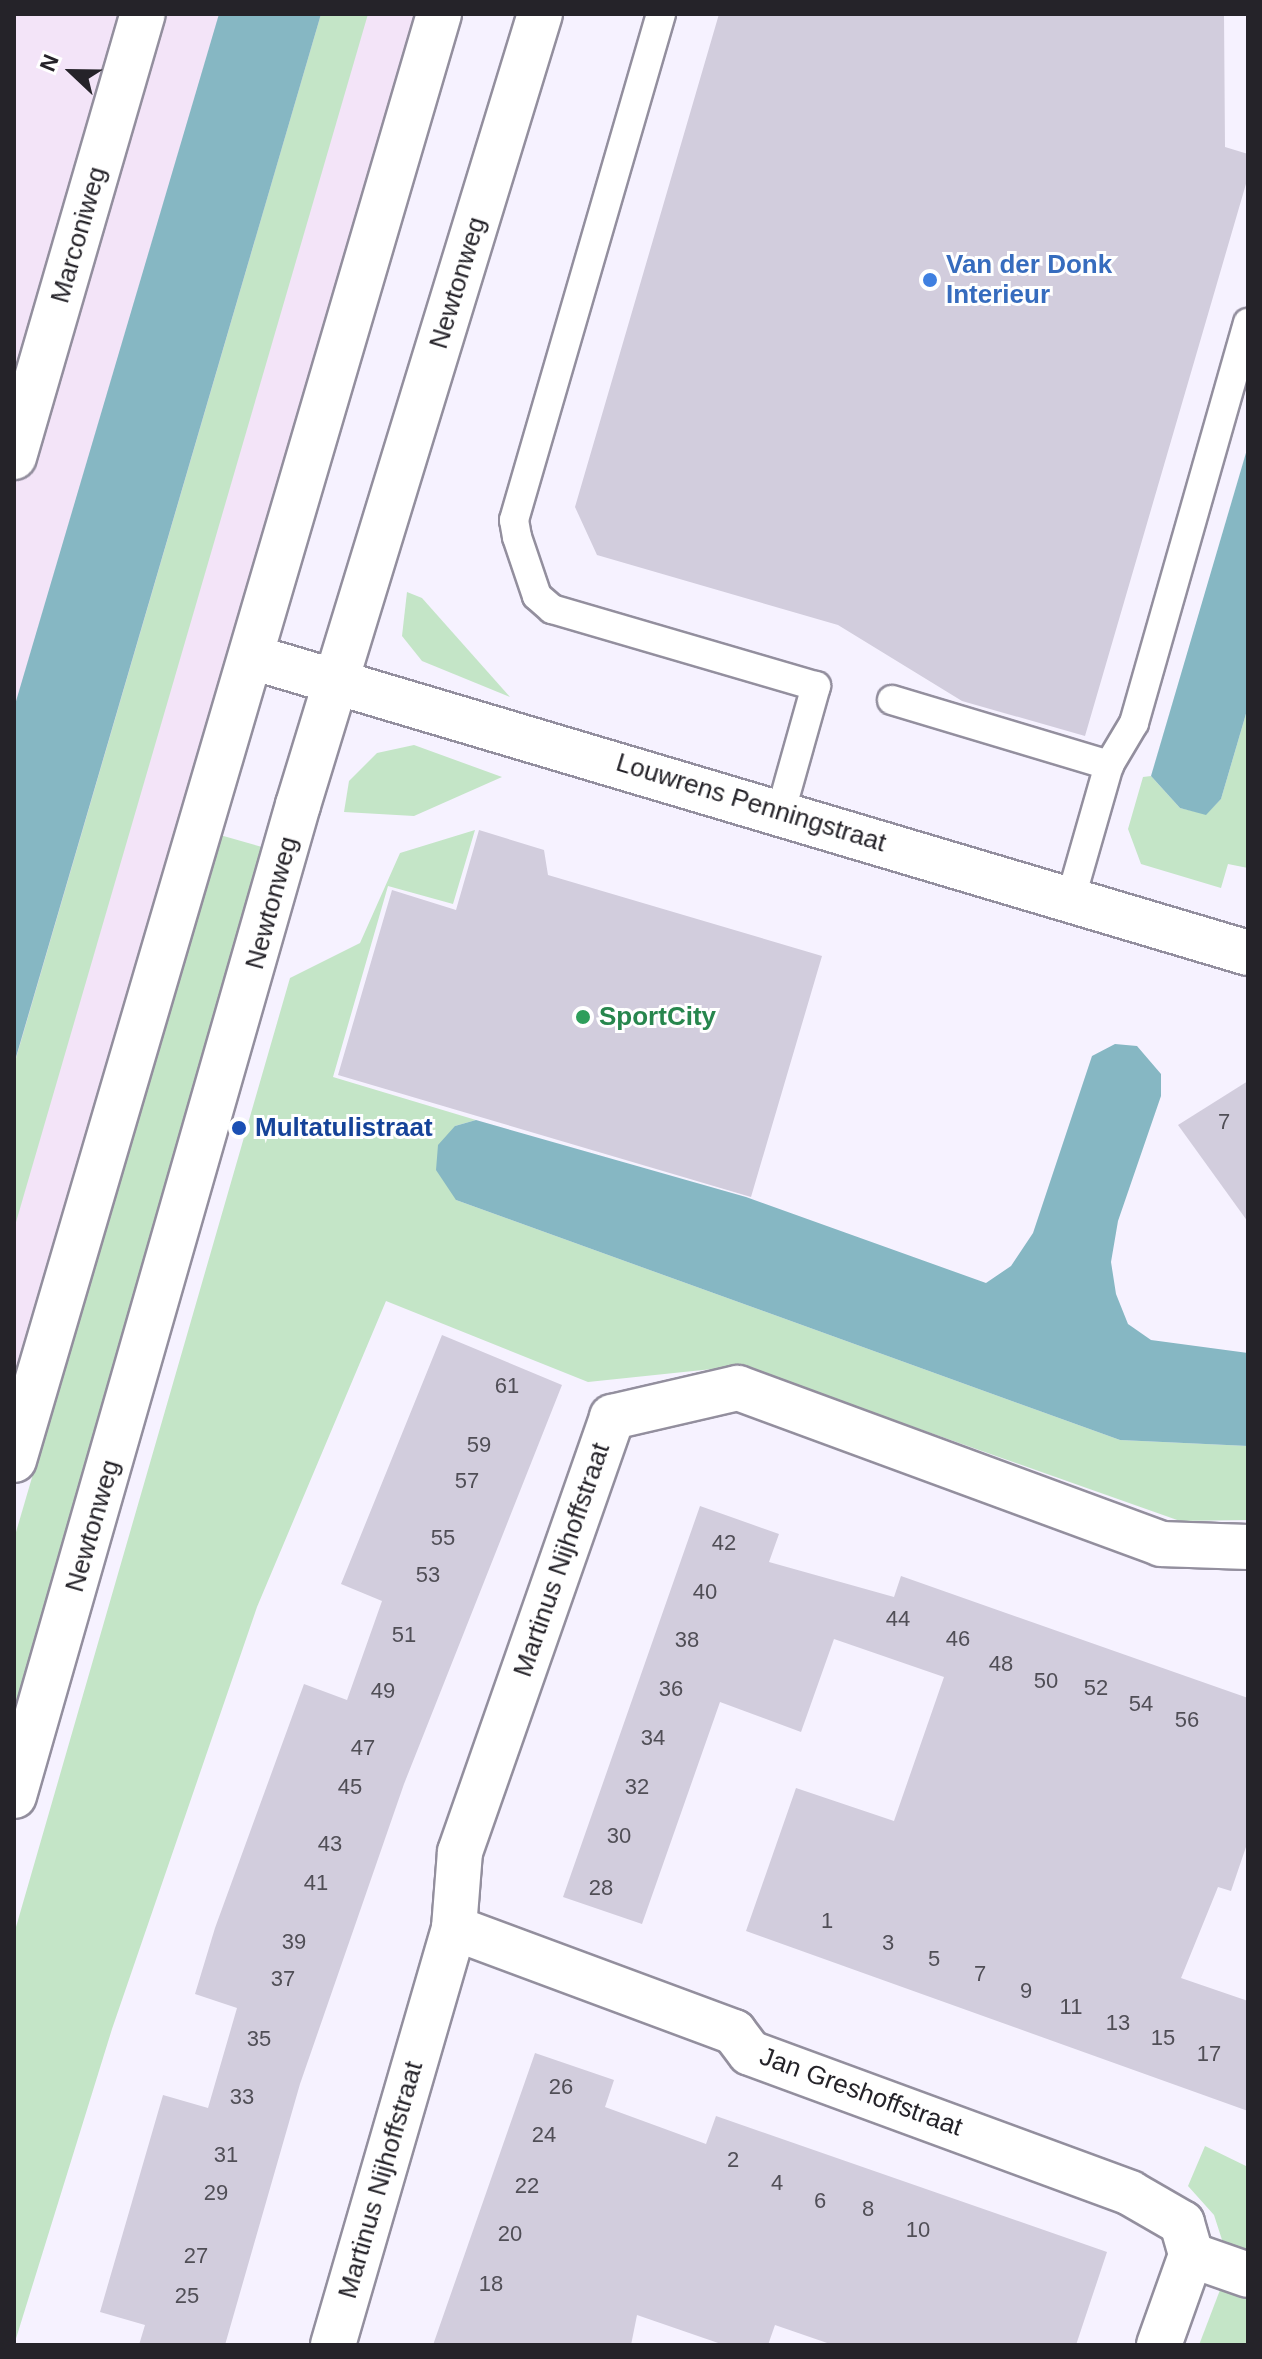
<!DOCTYPE html>
<style>
body{margin:0}
#map{position:relative;width:1262px;height:2359px;overflow:hidden;background:#f6f2ff;font-family:Helvetica,sans-serif}
div>[style]{position:absolute}
.industrial>*{inset:0;background:#f3e4f8}
.green>*{inset:0;background:#c4e5c7}
.water>*{inset:0;background:#86b7c3}
.building>*{inset:0;background:#d2cddd}
.roads{filter:drop-shadow(2px 0 #938f9e) drop-shadow(-2px 0 #938f9e) drop-shadow(0 2px #938f9e) drop-shadow(0 -2px #938f9e)}
.lane>*{height:28px;margin:-14px;padding:0 14px;transform-origin:14px;border-radius:14px;background:#fff}
.street>*{height:44px;margin:-22px;padding:0 22px;transform-origin:22px;border-radius:22px;background:#fff}
.secondary>*{height:44px;margin:-22px;padding:0 22px;transform-origin:22px;border-radius:22px;background:#fff}
.dots>*{width:22px;height:22px;translate:-50% -50%;box-sizing:border-box;border:4px solid #fff;border-radius:50%}
span{translate:-50% -50%;white-space:nowrap;text-align:center;line-height:1.15;-webkit-text-stroke:6px #fff;paint-order:stroke}
.number-label{font-size:22px;color:#504e56}
.number-label span{-webkit-text-stroke-width:0}
.street-label{font-size:26px;color:#252329}
.shop-label{font-size:26px;color:#366cbe;font-weight:700}
.left{translate:0 -50%;text-align:left}
.leisure-label{font-size:26px;color:#27864d;font-weight:700}
.transit-label{font-size:26px;color:#164399;font-weight:700}
.frame{position:absolute;inset:0;border:16px solid #252329;pointer-events:none}
.north{position:absolute;left:32px;top:32px;width:80px;height:80px;-webkit-text-stroke:6px #fff;paint-order:stroke;rotate:292deg;font-size:22px;font-weight:700;line-height:32px;text-align:center;color:#252329}
.north::after{content:'';display:block;margin:auto;width:28px;height:36px;background:#252329;clip-path:polygon(50% 0,100% 100%,50% 72%,0 100%)}
</style>
<div id="map">
<div class="industrial">
<div style="clip-path:polygon(14px 14px,414px 14px,14px 1388px)"></div>
</div>
<div class="green">
<div style="clip-path:polygon(321px 14px,368px 14px,14px 1229px,14px 1065px)"></div>
<div style="clip-path:polygon(407px 592px,422px 598px,510px 697px,422px 661px,402px 636px)"></div>
<div style="clip-path:polygon(1248px 707px,1248px 868px,1228px 864px,1221px 888px,1141px 864px,1128px 829px,1143px 777px,1151px 776px,1180px 808px,1206px 814px,1221px 799px)"></div>
<div style="clip-path:polygon(414px 745px,502px 777px,414px 816px,344px 812px,349px 781px,377px 753px)"></div>
<div style="clip-path:polygon(475px 830px,453px 904px,388px 886px,333px 1077px,476px 1120px,455px 1126px,456px 1200px,1120px 1440px,1248px 1446px,1248px 1520px,1180px 1521px,741px 1366px,588px 1382px,386px 1301px,257px 1607px,112px 2029px,14px 2345px,14px 1934px,290px 978px,360px 943px,400px 853px)"></div>
<div style="clip-path:polygon(220px 835px,269px 849px,14px 1720px,14px 1539px)"></div>
<div style="clip-path:polygon(1205px 2146px,1248px 2167px,1248px 2251px,1223px 2243px,1214px 2215px,1188px 2186px)"></div>
<div style="clip-path:polygon(1220px 2290px,1248px 2298px,1248px 2345px,1199px 2345px)"></div>
</div>
<div class="water">
<div style="clip-path:polygon(219px 14px,321px 14px,14px 1064px,14px 708px)"></div>
<div style="clip-path:polygon(1248px 446px,1248px 707px,1221px 799px,1206px 815px,1180px 808px,1151px 776px)"></div>
<div style="clip-path:polygon(1115px 1044px,1137px 1046px,1161px 1074px,1161px 1096px,1118px 1221px,1111px 1262px,1116px 1294px,1128px 1324px,1151px 1340px,1248px 1353px,1248px 1446px,1120px 1440px,456px 1200px,436px 1170px,438px 1145px,455px 1126px,476px 1120px,746px 1197px,986px 1283px,1011px 1266px,1033px 1233px,1092px 1056px)"></div>
</div>
<div class="building">
<div style="clip-path:polygon(719px 14px,1224px 14px,1225px 147px,1248px 154px,1248px 177px,1085px 736px,962px 701px,838px 625px,597px 555px,575px 507px)"></div>
<div style="clip-path:polygon(479px 830px,544px 850px,548px 875px,822px 956px,751px 1197px,338px 1075px,392px 890px,456px 910px)"></div>
<div style="clip-path:polygon(1248px 1081px,1248px 1222px,1178px 1125px)"></div>
<div style="clip-path:polygon(442px 1335px,562px 1385px,404px 1784px,300px 2084px,225px 2345px,139px 2345px,145px 2325px,100px 2312px,163px 2095px,208px 2108px,237px 2008px,195px 1994px,215px 1928px,304px 1684px,347px 1700px,382px 1601px,341px 1584px)"></div>
<div style="clip-path:polygon(700px 1506px,779px 1534px,769px 1562px,894px 1597px,901px 1576px,1248px 1698px,1248px 1841px,1231px 1891px,1218px 1887px,1181px 1978px,1248px 2001px,1248px 2111px,746px 1931px,796px 1788px,894px 1821px,944px 1677px,834px 1639px,801px 1732px,720px 1702px,642px 1924px,563px 1897px)"></div>
<div style="clip-path:polygon(535px 2053px,614px 2080px,605px 2107px,706px 2144px,716px 2116px,1107px 2252px,1076px 2345px,833px 2345px,775px 2325px,768px 2345px,724px 2345px,637px 2315px,631px 2345px,433px 2345px)"></div>
</div>
<div class="roads">
<div class="lane">
<div style="left:661px;top:14px;width:527px;rotate:106.2deg"></div>
<div style="left:514px;top:520px;width:17px;rotate:80deg"></div>
<div style="left:517px;top:537px;width:62px;rotate:71.3deg"></div>
<div style="left:537px;top:596px;width:20px;rotate:41deg"></div>
<div style="left:552px;top:609px;width:275px;rotate:16.3deg"></div>
<div style="left:816px;top:686px;width:133px;rotate:105.7deg"></div>
<div style="left:892px;top:700px;width:227px;rotate:16.7deg"></div>
<div style="left:1070px;top:901px;width:141px;rotate:-74deg"></div>
<div style="left:1109px;top:765px;width:49px;rotate:-59.2deg"></div>
<div style="left:1134px;top:723px;width:416px;rotate:-74.1deg"></div>
</div>
<div class="street">
<div style="left:14px;top:457px;width:461px;rotate:-73.8deg"></div>
<div style="left:252px;top:657px;width:1039px;rotate:16.55deg"></div>
<div style="left:454px;top:1928px;width:299px;rotate:20.4deg"></div>
<div style="left:734px;top:2032px;width:26px;rotate:53deg"></div>
<div style="left:750px;top:2053px;width:405px;rotate:20.2deg"></div>
<div style="left:1130px;top:2193px;width:60px;rotate:30deg"></div>
<div style="left:1182px;top:2223px;width:33px;rotate:74deg"></div>
<div style="left:1191px;top:2255px;width:60px;rotate:19.3deg"></div>
<div style="left:333px;top:2345px;width:434px;rotate:-73.8deg"></div>
<div style="left:454px;top:1928px;width:76px;rotate:-85.5deg"></div>
<div style="left:460px;top:1852px;width:461px;rotate:-70.7deg"></div>
<div style="left:612px;top:1417px;width:129px;rotate:-13deg"></div>
<div style="left:738px;top:1388px;width:451px;rotate:20.2deg"></div>
<div style="left:1161px;top:1544px;width:87px;rotate:2deg"></div>
<div style="left:1159px;top:2345px;width:96px;rotate:-70.4deg"></div>
</div>
<div class="secondary">
<div style="left:14px;top:1460px;width:1507px;rotate:-73.62deg"></div>
<div style="left:14px;top:1796px;width:1031px;rotate:-74.01deg"></div>
<div style="left:298px;top:805px;width:827px;rotate:-72.99deg"></div>
</div>
</div>
<div class="dots">
<div style="left:930px;top:280px;background:#3f7fe0"></div>
<div style="left:583px;top:1017px;background:#2e9e5b"></div>
<div style="left:239px;top:1128px;background:#1a4fb4"></div>
</div>
<div class="number-label">
<span style="left:1224px;top:1122px">7</span>
<span style="left:507px;top:1386px">61</span>
<span style="left:479px;top:1445px">59</span>
<span style="left:467px;top:1481px">57</span>
<span style="left:443px;top:1538px">55</span>
<span style="left:724px;top:1543px">42</span>
<span style="left:428px;top:1575px">53</span>
<span style="left:705px;top:1592px">40</span>
<span style="left:898px;top:1619px">44</span>
<span style="left:404px;top:1635px">51</span>
<span style="left:958px;top:1639px">46</span>
<span style="left:687px;top:1640px">38</span>
<span style="left:1001px;top:1664px">48</span>
<span style="left:1046px;top:1681px">50</span>
<span style="left:1096px;top:1688px">52</span>
<span style="left:671px;top:1689px">36</span>
<span style="left:383px;top:1691px">49</span>
<span style="left:1141px;top:1704px">54</span>
<span style="left:1187px;top:1720px">56</span>
<span style="left:653px;top:1738px">34</span>
<span style="left:363px;top:1748px">47</span>
<span style="left:350px;top:1787px">45</span>
<span style="left:637px;top:1787px">32</span>
<span style="left:619px;top:1836px">30</span>
<span style="left:330px;top:1844px">43</span>
<span style="left:316px;top:1883px">41</span>
<span style="left:601px;top:1888px">28</span>
<span style="left:827px;top:1921px">1</span>
<span style="left:294px;top:1942px">39</span>
<span style="left:888px;top:1943px">3</span>
<span style="left:934px;top:1959px">5</span>
<span style="left:980px;top:1974px">7</span>
<span style="left:283px;top:1979px">37</span>
<span style="left:1026px;top:1991px">9</span>
<span style="left:1071px;top:2007px">11</span>
<span style="left:1118px;top:2023px">13</span>
<span style="left:1163px;top:2038px">15</span>
<span style="left:259px;top:2039px">35</span>
<span style="left:1209px;top:2054px">17</span>
<span style="left:561px;top:2087px">26</span>
<span style="left:242px;top:2097px">33</span>
<span style="left:544px;top:2135px">24</span>
<span style="left:226px;top:2155px">31</span>
<span style="left:733px;top:2160px">2</span>
<span style="left:777px;top:2183px">4</span>
<span style="left:527px;top:2186px">22</span>
<span style="left:216px;top:2193px">29</span>
<span style="left:820px;top:2201px">6</span>
<span style="left:868px;top:2209px">8</span>
<span style="left:918px;top:2230px">10</span>
<span style="left:510px;top:2234px">20</span>
<span style="left:196px;top:2256px">27</span>
<span style="left:491px;top:2284px">18</span>
<span style="left:187px;top:2296px">25</span>
</div>
<div class="street-label">
<span style="left:79px;top:235px;rotate:-74deg">Marconiweg</span>
<span style="left:458px;top:283px;rotate:-73deg">Newtonweg</span>
<span style="left:751px;top:803px;rotate:17deg">Louwrens Penningstraat</span>
<span style="left:272px;top:903px;rotate:-75deg">Newtonweg</span>
<span style="left:93px;top:1526px;rotate:-74deg">Newtonweg</span>
<span style="left:562px;top:1560px;rotate:-71deg">Martinus Nijhoffstraat</span>
<span style="left:861px;top:2092px;rotate:20deg">Jan Greshoffstraat</span>
<span style="left:381px;top:2180px;rotate:-74deg">Martinus Nijhoffstraat</span>
</div>
<div class="shop-label">
<span class="left" style="left:946px;top:280px">Van der Donk<br>Interieur</span>
</div>
<div class="leisure-label">
<span class="left" style="left:599px;top:1017px">SportCity</span>
</div>
<div class="transit-label">
<span class="left" style="left:255px;top:1128px">Multatulistraat</span>
</div>
<div class="frame"></div>
<div class="north">N</div>
</div>
